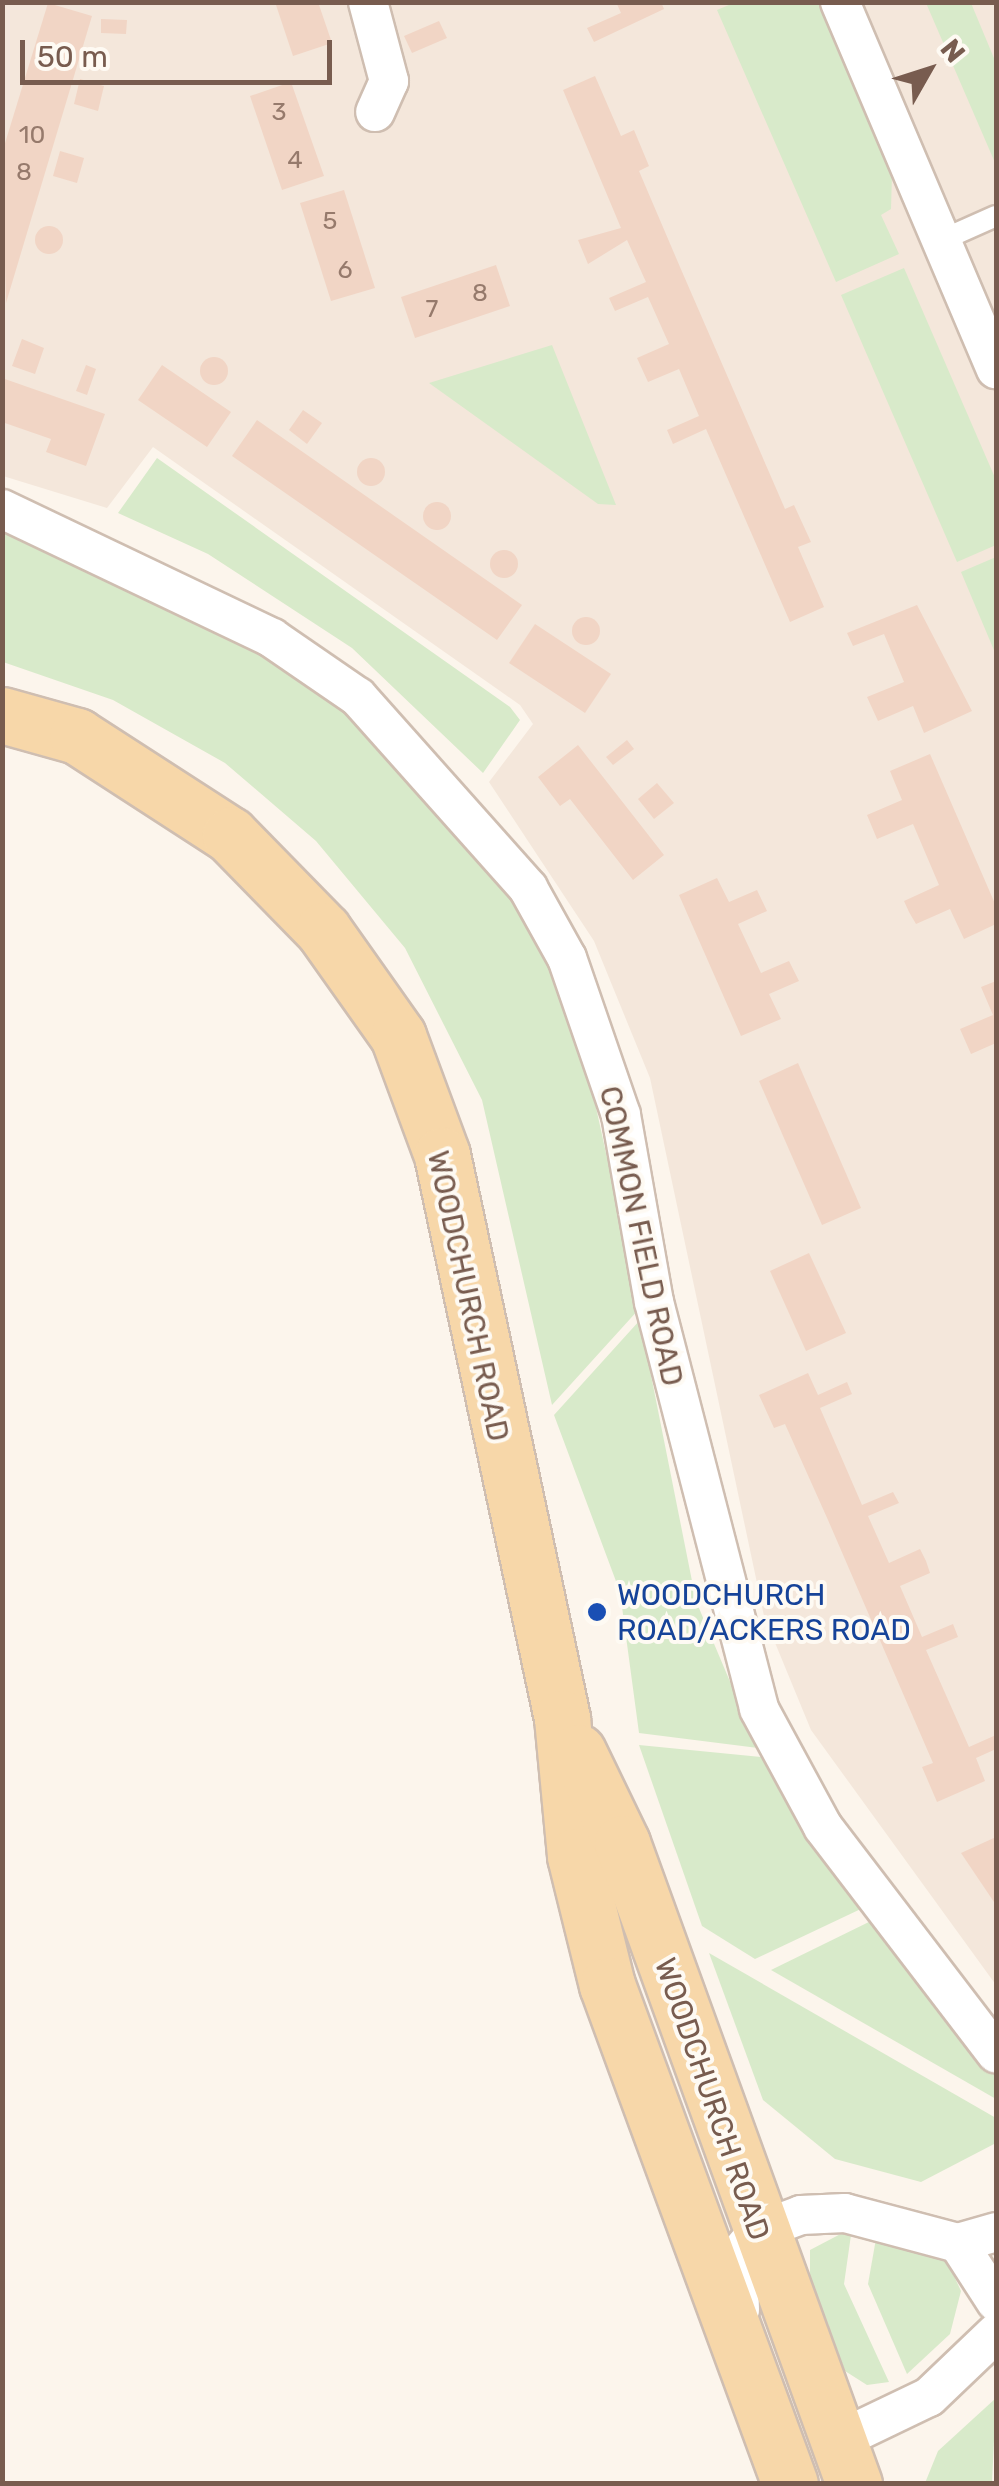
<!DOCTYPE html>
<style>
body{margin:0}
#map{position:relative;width:999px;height:2486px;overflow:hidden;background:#fcf5ec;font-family:Rubik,sans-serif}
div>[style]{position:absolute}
.residential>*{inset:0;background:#f4e7db}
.green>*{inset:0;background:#d8eaca}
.building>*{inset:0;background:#f1d5c5}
.round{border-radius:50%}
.roads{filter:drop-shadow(2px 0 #cfbeb1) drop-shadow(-2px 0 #cfbeb1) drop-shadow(0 2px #cfbeb1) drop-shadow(0 -2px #cfbeb1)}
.service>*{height:20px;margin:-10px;padding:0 10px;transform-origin:10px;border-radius:10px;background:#fff}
.minor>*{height:38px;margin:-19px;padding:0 19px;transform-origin:19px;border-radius:19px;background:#fff}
.primary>*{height:55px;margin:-27.5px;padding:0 27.5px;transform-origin:27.5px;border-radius:27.5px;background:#f7d7a9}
.dots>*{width:28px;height:28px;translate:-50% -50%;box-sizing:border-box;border:5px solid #fefaf3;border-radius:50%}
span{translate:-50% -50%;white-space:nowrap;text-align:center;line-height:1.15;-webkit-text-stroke:8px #fefaf3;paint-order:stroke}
.number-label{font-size:25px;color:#967a6c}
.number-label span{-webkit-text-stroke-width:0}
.street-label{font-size:30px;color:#785c4f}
.transit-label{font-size:30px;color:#164399}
.left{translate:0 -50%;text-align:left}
.frame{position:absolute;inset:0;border:5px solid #785c4f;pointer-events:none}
.north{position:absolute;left:879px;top:20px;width:100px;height:100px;-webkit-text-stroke:8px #fefaf3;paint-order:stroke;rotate:51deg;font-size:28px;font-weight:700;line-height:40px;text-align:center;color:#785c4f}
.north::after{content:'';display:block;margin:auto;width:35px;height:45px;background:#785c4f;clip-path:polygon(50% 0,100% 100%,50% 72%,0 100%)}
.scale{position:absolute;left:20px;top:40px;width:312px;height:45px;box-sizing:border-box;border:5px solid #785c4f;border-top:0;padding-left:12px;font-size:30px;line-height:35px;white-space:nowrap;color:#785c4f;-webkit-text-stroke:8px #fefaf3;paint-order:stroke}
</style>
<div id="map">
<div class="residential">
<div style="clip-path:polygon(2px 3px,996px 3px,996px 1985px,811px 1730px,764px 1616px,650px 1078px,594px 941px,489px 782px,533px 724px,520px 705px,153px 447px,107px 508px,3px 476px)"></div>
</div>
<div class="green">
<div style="clip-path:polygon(736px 2px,819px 3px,892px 174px,891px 209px,881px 215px,899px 254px,836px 282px,717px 10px)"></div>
<div style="clip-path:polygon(926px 3px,971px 3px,996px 63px,996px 165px)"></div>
<div style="clip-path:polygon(904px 268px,996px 480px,996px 545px,957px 562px,841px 295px)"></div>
<div style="clip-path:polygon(552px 345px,616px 505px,598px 504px,429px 383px)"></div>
<div style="clip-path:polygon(157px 458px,510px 707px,520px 720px,483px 773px,352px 648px,208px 554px,118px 513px)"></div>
<div style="clip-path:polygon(3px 524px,230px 629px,368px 730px,487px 859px,524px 915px,579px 1030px,640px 1308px,552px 1405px,482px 1100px,405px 948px,316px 841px,225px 763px,113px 700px,3px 662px)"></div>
<div style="clip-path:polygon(996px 557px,996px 655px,961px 572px)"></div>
<div style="clip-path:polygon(640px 1320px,696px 1601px,758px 1748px,639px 1733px,620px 1592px,554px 1415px)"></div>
<div style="clip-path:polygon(639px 1745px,761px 1757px,865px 1907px,755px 1959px,702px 1926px)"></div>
<div style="clip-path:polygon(875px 1919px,996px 2075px,996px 2099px,771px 1970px)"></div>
<div style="clip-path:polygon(709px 1953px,996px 2118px,996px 2143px,921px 2182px,835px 2159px,763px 2100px)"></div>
<div style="clip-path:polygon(852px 2228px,844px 2284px,889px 2382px,867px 2385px,845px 2371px,810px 2276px,810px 2250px)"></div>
<div style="clip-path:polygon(877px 2233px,909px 2238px,947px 2261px,961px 2291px,950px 2334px,907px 2374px,868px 2284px)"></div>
<div style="clip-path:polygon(996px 2398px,992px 2483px,925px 2483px,938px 2451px)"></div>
</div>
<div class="building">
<div style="clip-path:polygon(275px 2px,318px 2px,332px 43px,293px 56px)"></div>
<div style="clip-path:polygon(616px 2px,661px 2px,664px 9px,594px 42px,587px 28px,621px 13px)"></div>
<div style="clip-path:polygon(48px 3px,92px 16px,6px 303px,2px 153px)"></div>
<div style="clip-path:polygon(101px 19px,127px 20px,126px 34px,101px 33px)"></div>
<div style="clip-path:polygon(439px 21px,447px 38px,412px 53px,404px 36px)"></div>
<div style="clip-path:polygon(595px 76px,621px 136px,634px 130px,649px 166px,639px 171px,680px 267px,785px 509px,794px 505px,811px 542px,798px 547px,824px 607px,790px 622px,706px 429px,673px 444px,667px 430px,699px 416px,679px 369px,648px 382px,637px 358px,669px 344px,648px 297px,615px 311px,609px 298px,646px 282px,627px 240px,588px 264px,578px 240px,621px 228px,563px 90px)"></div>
<div style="clip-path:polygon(80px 79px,104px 86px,98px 111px,74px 104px)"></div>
<div style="clip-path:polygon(291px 82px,324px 176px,282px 190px,250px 96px)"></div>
<div style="clip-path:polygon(60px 151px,84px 158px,77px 183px,53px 176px)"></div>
<div style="clip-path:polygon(344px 190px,375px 288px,331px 301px,300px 203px)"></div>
<div class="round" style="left:35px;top:226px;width:28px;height:28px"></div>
<div style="clip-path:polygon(496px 265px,510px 306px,415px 338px,401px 297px)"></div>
<div style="clip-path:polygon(22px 339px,44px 348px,35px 374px,12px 366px)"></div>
<div class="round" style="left:200px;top:357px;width:28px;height:28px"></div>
<div style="clip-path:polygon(86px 365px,96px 369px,87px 395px,76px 391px)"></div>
<div style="clip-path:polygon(162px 365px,231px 412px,207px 447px,138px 400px)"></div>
<div style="clip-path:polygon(2px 378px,105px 414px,86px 466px,46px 452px,51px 439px,2px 422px)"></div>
<div style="clip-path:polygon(303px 410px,322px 423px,307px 444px,289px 430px)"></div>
<div style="clip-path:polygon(257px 420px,522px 605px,497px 640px,232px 456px)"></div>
<div class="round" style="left:357px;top:458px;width:28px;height:28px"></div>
<div class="round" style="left:423px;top:502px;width:28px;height:28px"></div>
<div class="round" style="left:490px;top:550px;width:28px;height:28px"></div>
<div style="clip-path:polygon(917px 605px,972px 711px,924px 733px,913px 706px,878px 721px,867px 697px,904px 682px,884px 634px,853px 646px,847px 633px)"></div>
<div class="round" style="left:572px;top:617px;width:28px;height:28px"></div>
<div style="clip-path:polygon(535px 624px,611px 674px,585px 713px,509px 663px)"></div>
<div style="clip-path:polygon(627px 740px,634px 749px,613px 765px,606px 757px)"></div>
<div style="clip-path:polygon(578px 745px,664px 855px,633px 880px,570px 799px,560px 806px,538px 777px)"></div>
<div style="clip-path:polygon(930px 754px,996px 906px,996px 924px,964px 939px,950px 909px,916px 924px,909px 912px,904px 901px,939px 885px,913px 824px,877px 839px,867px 815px,902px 800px,890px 771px)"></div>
<div style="clip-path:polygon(657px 783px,674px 803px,654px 819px,638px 799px)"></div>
<div style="clip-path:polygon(717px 878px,729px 902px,757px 890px,767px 911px,738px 924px,761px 973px,789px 961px,799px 981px,769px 994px,781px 1019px,741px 1036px,679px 895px)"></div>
<div style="clip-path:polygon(996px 981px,996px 1043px,971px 1054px,960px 1029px,993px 1015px,981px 987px)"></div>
<div style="clip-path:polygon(798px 1063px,861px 1208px,822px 1225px,759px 1081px)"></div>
<div style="clip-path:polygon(809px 1253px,846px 1333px,806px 1351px,770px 1271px)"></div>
<div style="clip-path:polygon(808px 1373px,818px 1395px,847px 1382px,852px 1394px,820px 1408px,862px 1505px,893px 1492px,899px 1503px,868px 1516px,889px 1563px,920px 1549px,926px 1561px,930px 1573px,900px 1586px,922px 1637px,953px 1624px,958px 1637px,926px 1650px,969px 1747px,996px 1735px,996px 1749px,976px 1758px,985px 1781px,937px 1802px,922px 1767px,933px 1763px,828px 1520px,785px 1424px,774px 1428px,759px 1395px)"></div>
<div style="clip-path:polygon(996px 1837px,996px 1905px,961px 1853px)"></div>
</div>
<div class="roads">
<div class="service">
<div style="left:942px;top:240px;width:59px;rotate:-24deg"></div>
</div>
<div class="minor">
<div style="left:368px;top:2px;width:82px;rotate:75.1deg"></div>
<div style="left:389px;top:81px;width:34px;rotate:114deg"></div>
<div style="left:840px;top:2px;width:399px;rotate:67deg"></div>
<div style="left:2px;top:509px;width:299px;rotate:25.5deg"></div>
<div style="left:272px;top:638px;width:104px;rotate:34.5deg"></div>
<div style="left:358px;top:697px;width:256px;rotate:48.3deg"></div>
<div style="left:528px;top:888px;width:80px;rotate:60.9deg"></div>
<div style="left:567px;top:958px;width:166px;rotate:71deg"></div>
<div style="left:621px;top:1115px;width:190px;rotate:80deg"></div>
<div style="left:654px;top:1302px;width:420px;rotate:75.5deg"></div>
<div style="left:759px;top:1709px;width:134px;rotate:61.5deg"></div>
<div style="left:823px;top:1827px;width:285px;rotate:52.6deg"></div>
<div style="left:958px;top:2243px;width:70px;rotate:57.2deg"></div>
<div style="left:740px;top:2310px;width:55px;rotate:-92.1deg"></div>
<div style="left:738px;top:2255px;width:31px;rotate:-50deg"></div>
<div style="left:758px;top:2231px;width:46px;rotate:-20.4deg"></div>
<div style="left:801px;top:2215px;width:44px;rotate:-2.6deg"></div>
<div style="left:845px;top:2213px;width:117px;rotate:14.9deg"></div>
<div style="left:958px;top:2243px;width:40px;rotate:-16deg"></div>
<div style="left:837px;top:2441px;width:102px;rotate:-25.6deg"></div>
<div style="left:929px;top:2397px;width:93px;rotate:-43.7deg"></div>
</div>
<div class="primary">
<div style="left:2px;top:715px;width:78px;rotate:15.6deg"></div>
<div style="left:77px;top:736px;width:182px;rotate:32.9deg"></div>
<div style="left:230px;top:835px;width:133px;rotate:45.6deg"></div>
<div style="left:323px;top:930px;width:130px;rotate:54.7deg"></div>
<div style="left:398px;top:1036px;width:127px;rotate:69.7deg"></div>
<div style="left:442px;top:1155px;width:576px;rotate:77.97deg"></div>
<div style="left:562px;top:1718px;width:139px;rotate:84.6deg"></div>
<div style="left:575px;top:1856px;width:133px;rotate:76.1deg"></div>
<div style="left:607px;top:1985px;width:531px;rotate:69.86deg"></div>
<div style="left:578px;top:1752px;width:101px;rotate:64.2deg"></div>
<div style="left:622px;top:1843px;width:682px;rotate:70.1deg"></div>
</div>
</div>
<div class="dots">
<div style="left:597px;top:1612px;background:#1a4fb4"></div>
</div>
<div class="number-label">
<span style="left:279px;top:112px">3</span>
<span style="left:32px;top:135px">10</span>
<span style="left:295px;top:160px">4</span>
<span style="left:24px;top:172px">8</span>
<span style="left:330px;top:221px">5</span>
<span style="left:345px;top:270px">6</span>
<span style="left:480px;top:293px">8</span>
<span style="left:432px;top:309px">7</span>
</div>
<div class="street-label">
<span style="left:641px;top:1236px;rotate:78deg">COMMON FIELD ROAD</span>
<span style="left:468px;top:1296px;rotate:78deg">WOODCHURCH ROAD</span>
<span style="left:712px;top:2099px;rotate:71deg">WOODCHURCH ROAD</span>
</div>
<div class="transit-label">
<span class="left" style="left:617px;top:1612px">WOODCHURCH<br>ROAD/ACKERS ROAD</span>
</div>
<div class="frame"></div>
<div class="north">N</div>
<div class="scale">50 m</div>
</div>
